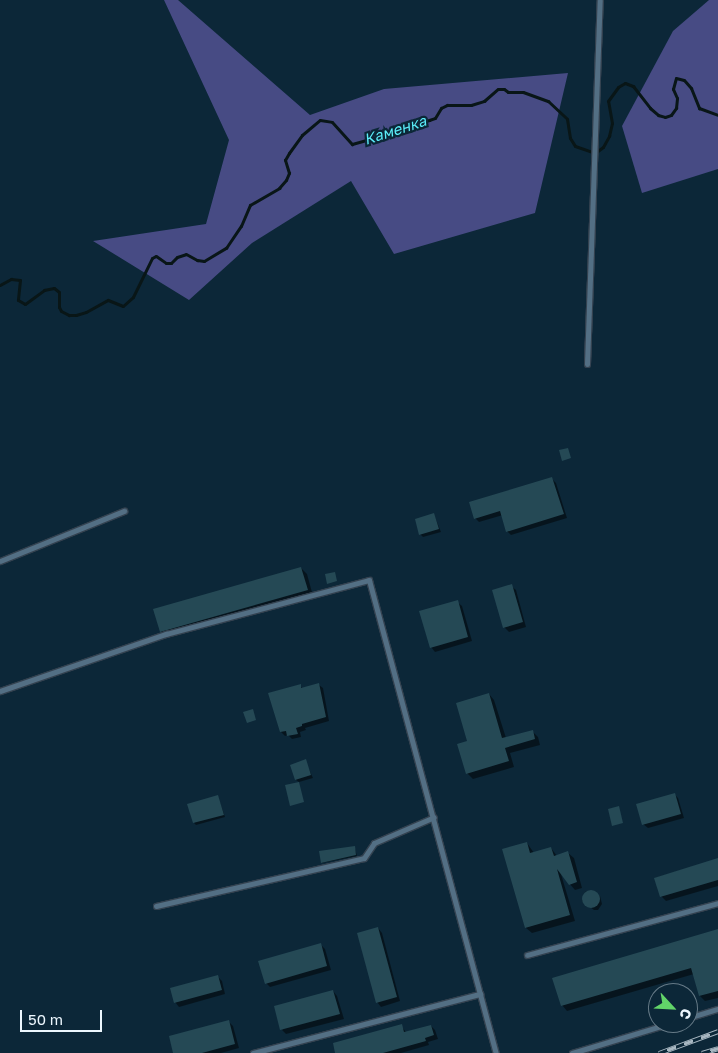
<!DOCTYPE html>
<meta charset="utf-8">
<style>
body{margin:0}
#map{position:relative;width:718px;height:1053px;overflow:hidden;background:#0c2738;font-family:"Golos Text",sans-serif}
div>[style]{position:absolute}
.forest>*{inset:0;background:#474b84}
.shadow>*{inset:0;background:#0007}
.stream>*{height:3px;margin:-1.5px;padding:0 1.5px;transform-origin:1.5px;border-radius:1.5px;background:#091617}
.building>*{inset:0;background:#254955}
.round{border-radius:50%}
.roads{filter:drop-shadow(1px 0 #344250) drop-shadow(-1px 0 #344250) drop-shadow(0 1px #344250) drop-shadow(0 -1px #344250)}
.service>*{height:5px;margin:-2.5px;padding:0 2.5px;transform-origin:2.5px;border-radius:2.5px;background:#536f84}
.rail>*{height:5px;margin-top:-2.5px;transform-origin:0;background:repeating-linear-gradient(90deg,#0c2738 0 9px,#a8b7c1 0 18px);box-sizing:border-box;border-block:1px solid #a8b7c1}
span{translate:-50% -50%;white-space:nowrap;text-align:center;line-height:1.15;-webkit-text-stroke:4.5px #0c2738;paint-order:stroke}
.water-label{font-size:15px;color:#5beef9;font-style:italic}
.north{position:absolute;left:648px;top:983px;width:50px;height:50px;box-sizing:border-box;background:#0c2738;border:1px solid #667a87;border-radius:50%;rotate:115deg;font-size:14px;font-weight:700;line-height:20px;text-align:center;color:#edf7fe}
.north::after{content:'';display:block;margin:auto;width:18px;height:22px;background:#62d469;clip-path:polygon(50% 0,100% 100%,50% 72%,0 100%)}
.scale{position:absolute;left:20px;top:1010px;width:82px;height:22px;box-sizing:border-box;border:2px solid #edf7fe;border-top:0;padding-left:6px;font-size:15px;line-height:18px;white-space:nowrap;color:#edf7fe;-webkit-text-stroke:4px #0c2738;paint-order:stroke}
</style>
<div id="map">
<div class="forest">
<div style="clip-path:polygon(164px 0,178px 0,310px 115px,384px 89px,568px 73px,535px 213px,394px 254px,351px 181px,252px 243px,189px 300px,93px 241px,206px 224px,229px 140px)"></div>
<div style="clip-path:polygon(709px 0,718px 0,718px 169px,642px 193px,622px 126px,673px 31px)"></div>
</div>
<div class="shadow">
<div style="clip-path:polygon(552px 479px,556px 483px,567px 518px,511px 535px,507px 531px,503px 515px,479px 522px,475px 518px)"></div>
<div style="clip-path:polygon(434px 515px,441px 532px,423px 537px,420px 534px)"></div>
<div style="clip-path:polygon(301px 568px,307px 574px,313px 596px,167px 637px,161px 631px)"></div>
<div style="clip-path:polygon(511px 586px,516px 590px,526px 627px,509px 632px,504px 627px)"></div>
<div style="clip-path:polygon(457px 602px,462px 606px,472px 641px,435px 652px,431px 647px)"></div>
<div style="clip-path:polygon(319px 685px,323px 688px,329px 721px,305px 728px,306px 730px,300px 732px,301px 737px,292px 739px,288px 735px,285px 736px,281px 732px,300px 686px,303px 689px)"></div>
<div style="clip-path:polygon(489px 694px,494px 700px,506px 738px,532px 731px,538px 737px,540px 745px,510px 753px,514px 767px,473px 779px,467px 773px,469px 742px)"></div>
<div style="clip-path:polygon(305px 761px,313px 778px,299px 782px,296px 780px)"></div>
<div style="clip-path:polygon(674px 794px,678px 798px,684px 818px,648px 828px,643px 824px)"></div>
<div style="clip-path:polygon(218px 797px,225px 817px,196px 825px,194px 823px)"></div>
<div style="clip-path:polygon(527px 843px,534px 853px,551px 848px,557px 856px,568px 853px,574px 858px,582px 888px,575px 890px,561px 874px,575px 921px,532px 933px,526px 928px)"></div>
<div style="clip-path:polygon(355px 849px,357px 856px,322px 863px,320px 852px)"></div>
<div style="clip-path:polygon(718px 859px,718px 886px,666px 901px,661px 896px,655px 878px)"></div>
<div style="clip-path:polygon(589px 891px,600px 896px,602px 904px,598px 910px,594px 910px,582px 901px,585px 892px)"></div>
<div style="clip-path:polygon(378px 928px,382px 933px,400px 1001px,381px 1007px,377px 1002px)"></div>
<div style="clip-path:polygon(718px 931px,718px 998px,705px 1001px,700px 996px,694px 974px,567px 1011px,562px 1005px)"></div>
<div style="clip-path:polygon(321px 945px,325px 949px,331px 970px,270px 987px,266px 983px)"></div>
<div style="clip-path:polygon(217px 976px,222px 981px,225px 994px,179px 1007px,175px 1002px)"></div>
<div style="clip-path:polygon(333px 991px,337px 996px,344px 1019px,286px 1034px,282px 1030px)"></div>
<div style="clip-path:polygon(229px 1022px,233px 1026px,239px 1048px,221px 1053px,175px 1053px)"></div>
<div style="clip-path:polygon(401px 1026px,406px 1032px,431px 1026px,435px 1030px,438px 1039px,428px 1042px,429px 1045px,401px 1053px,337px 1053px)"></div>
</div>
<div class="stream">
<div style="left:0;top:285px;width:13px;rotate:-29deg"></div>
<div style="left:11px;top:279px;width:9px;rotate:6deg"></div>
<div style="left:20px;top:280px;width:20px;rotate:96deg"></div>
<div style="left:18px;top:300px;width:8px;rotate:30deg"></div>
<div style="left:25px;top:304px;width:24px;rotate:-36deg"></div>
<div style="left:44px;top:290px;width:10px;rotate:-11deg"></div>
<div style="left:54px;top:288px;width:6px;rotate:39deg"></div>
<div style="left:59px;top:292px;width:15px;rotate:90deg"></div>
<div style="left:59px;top:307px;width:4px;rotate:63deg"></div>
<div style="left:61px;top:311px;width:9px;rotate:27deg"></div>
<div style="left:69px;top:315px;width:7px"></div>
<div style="left:76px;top:315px;width:10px;rotate:-17deg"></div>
<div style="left:86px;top:312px;width:25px;rotate:-29deg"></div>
<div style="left:108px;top:300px;width:16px;rotate:22deg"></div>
<div style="left:123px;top:306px;width:13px;rotate:-42deg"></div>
<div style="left:133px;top:297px;width:43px;rotate:-64deg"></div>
<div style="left:152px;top:258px;width:4px;rotate:-27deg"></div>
<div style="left:156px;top:256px;width:12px;rotate:35deg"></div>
<div style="left:166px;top:263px;width:5px"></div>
<div style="left:171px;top:263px;width:8px;rotate:-45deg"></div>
<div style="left:177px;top:257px;width:9px;rotate:-18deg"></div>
<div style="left:186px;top:254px;width:13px;rotate:29deg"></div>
<div style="left:197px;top:260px;width:7px;rotate:8deg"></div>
<div style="left:204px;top:261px;width:26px;rotate:-31deg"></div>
<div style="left:226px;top:248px;width:27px;rotate:-56deg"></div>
<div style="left:241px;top:226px;width:23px;rotate:-67deg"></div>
<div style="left:250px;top:205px;width:34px;rotate:-30deg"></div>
<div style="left:279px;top:188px;width:11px;rotate:-49deg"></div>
<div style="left:286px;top:180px;width:8px;rotate:-67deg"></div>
<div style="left:289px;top:173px;width:14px;rotate:-107deg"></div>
<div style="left:285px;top:160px;width:8px;rotate:-60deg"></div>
<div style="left:289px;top:153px;width:22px;rotate:-54deg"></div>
<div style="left:302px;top:135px;width:23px;rotate:-40deg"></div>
<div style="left:320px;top:120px;width:12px;rotate:9deg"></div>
<div style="left:332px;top:122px;width:30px;rotate:48deg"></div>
<div style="left:352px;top:144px;width:41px;rotate:-15.8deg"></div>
<div style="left:391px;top:133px;width:15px;rotate:-28deg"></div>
<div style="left:404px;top:126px;width:26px;rotate:-13deg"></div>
<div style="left:429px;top:120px;width:6px;rotate:-18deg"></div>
<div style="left:435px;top:118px;width:12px;rotate:-59deg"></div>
<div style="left:441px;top:108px;width:7px;rotate:-27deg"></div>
<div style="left:447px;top:105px;width:24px"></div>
<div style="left:471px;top:105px;width:14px;rotate:-17deg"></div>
<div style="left:484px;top:101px;width:18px;rotate:-41deg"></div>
<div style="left:498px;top:89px;width:6px"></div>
<div style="left:504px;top:89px;width:5px;rotate:37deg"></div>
<div style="left:508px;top:92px;width:15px"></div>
<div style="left:523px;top:92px;width:27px;rotate:20deg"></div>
<div style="left:548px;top:101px;width:26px;rotate:43deg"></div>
<div style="left:567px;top:119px;width:19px;rotate:81deg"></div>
<div style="left:570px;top:138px;width:9px;rotate:58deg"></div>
<div style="left:575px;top:146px;width:21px;rotate:19deg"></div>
<div style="left:595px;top:153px;width:10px;rotate:-37deg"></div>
<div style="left:603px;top:147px;width:13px;rotate:-61deg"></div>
<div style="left:609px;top:136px;width:13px;rotate:-77deg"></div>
<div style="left:612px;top:123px;width:22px;rotate:-100deg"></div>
<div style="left:608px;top:101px;width:17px;rotate:-54deg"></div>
<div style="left:618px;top:87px;width:8px;rotate:-30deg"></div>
<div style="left:625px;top:83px;width:9px;rotate:21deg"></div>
<div style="left:633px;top:86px;width:28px;rotate:52deg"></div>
<div style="left:650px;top:108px;width:11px;rotate:41deg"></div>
<div style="left:658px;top:115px;width:7px;rotate:16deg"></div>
<div style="left:665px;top:117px;width:6px;rotate:-18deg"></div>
<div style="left:671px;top:115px;width:9px;rotate:-54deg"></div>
<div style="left:676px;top:108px;width:10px;rotate:-84deg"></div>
<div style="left:677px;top:98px;width:10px;rotate:-114deg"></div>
<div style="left:673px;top:89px;width:11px;rotate:-75deg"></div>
<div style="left:676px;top:78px;width:8px;rotate:14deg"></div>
<div style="left:684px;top:80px;width:11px;rotate:49deg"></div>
<div style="left:691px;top:88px;width:22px;rotate:68deg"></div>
<div style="left:699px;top:108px;width:20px;rotate:20deg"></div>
</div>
<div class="building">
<div style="clip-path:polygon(568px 448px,571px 458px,562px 461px,559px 450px)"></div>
<div style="clip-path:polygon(552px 477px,564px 514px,506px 532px,500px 511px,474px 519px,469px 502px)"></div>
<div style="clip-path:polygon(434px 513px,439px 529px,419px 535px,415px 519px)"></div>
<div style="clip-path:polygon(301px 567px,308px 590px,160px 632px,153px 609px)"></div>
<div style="clip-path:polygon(335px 572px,337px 581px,327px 584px,325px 574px)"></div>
<div style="clip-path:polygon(512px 584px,523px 622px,503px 628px,492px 590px)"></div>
<div style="clip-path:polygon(458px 600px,468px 637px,430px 648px,419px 611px)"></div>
<div style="clip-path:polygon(319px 683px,326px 717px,302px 724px,302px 726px,296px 728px,298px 734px,287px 736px,286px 731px,280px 732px,268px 693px,301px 684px,301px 688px)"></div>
<div style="clip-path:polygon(489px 693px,502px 738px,533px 730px,535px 739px,505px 748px,509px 761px,466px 774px,457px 744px,467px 741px,456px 703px)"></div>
<div style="clip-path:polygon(253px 709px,256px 720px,247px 723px,243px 712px)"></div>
<div style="clip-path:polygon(306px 759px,311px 775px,295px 780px,290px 765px)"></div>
<div style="clip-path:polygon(299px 782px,304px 802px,290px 806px,285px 785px)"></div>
<div style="clip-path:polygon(675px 793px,681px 814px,642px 825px,636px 804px)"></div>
<div style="clip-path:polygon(218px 795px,224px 815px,193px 823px,187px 804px)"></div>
<div style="clip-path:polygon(619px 806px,623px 823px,612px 826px,608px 809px)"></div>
<div style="clip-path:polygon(527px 842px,530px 853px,551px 847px,554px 856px,568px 851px,577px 882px,569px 885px,557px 869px,570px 915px,525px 928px,502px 849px)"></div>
<div style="clip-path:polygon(355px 846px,356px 855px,321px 863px,319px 851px)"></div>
<div style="clip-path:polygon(718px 858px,718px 880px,660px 897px,654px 878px)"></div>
<div class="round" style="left:582px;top:890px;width:18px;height:18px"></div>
<div style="clip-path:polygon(378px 927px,397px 997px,376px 1003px,357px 933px)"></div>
<div style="clip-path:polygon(718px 929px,718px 991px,699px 996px,691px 968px,561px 1006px,552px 978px)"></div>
<div style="clip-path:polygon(321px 943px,327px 966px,265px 984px,258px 961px)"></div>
<div style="clip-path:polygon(218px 975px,222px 990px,174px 1003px,170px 988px)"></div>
<div style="clip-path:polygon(333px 990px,340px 1014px,280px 1030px,274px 1006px)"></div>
<div style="clip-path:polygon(229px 1020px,235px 1044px,202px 1053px,173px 1053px,169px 1036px)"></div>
<div style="clip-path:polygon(402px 1024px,404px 1032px,431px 1025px,434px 1035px,425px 1038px,426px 1041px,383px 1053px,335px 1053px,333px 1043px)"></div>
</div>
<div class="roads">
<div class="service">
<div style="left:587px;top:364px;width:364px;rotate:-88deg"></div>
<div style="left:0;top:561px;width:134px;rotate:-22deg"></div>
<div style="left:0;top:691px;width:176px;rotate:-19deg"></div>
<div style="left:166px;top:634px;width:210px;rotate:-14.9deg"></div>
<div style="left:369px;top:580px;width:490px;rotate:75deg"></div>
<div style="left:156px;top:906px;width:213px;rotate:-13deg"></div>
<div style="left:364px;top:858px;width:18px;rotate:-56deg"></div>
<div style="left:374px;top:843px;width:65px;rotate:-23.4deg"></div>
<div style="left:527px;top:955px;width:198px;rotate:-15.2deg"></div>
<div style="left:688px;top:1018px;width:31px;rotate:-17deg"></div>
<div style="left:253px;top:1053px;width:235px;rotate:-14.6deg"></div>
<div style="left:572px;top:1053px;width:103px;rotate:-16.9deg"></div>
</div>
</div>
<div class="rail">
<div style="left:659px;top:1053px;width:63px;rotate:-20.4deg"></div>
<div style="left:702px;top:1053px;width:17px;rotate:-17deg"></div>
</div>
<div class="water-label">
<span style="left:395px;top:130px;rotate:-18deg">Каменка</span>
</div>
<div class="north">С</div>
<div class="scale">50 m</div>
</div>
